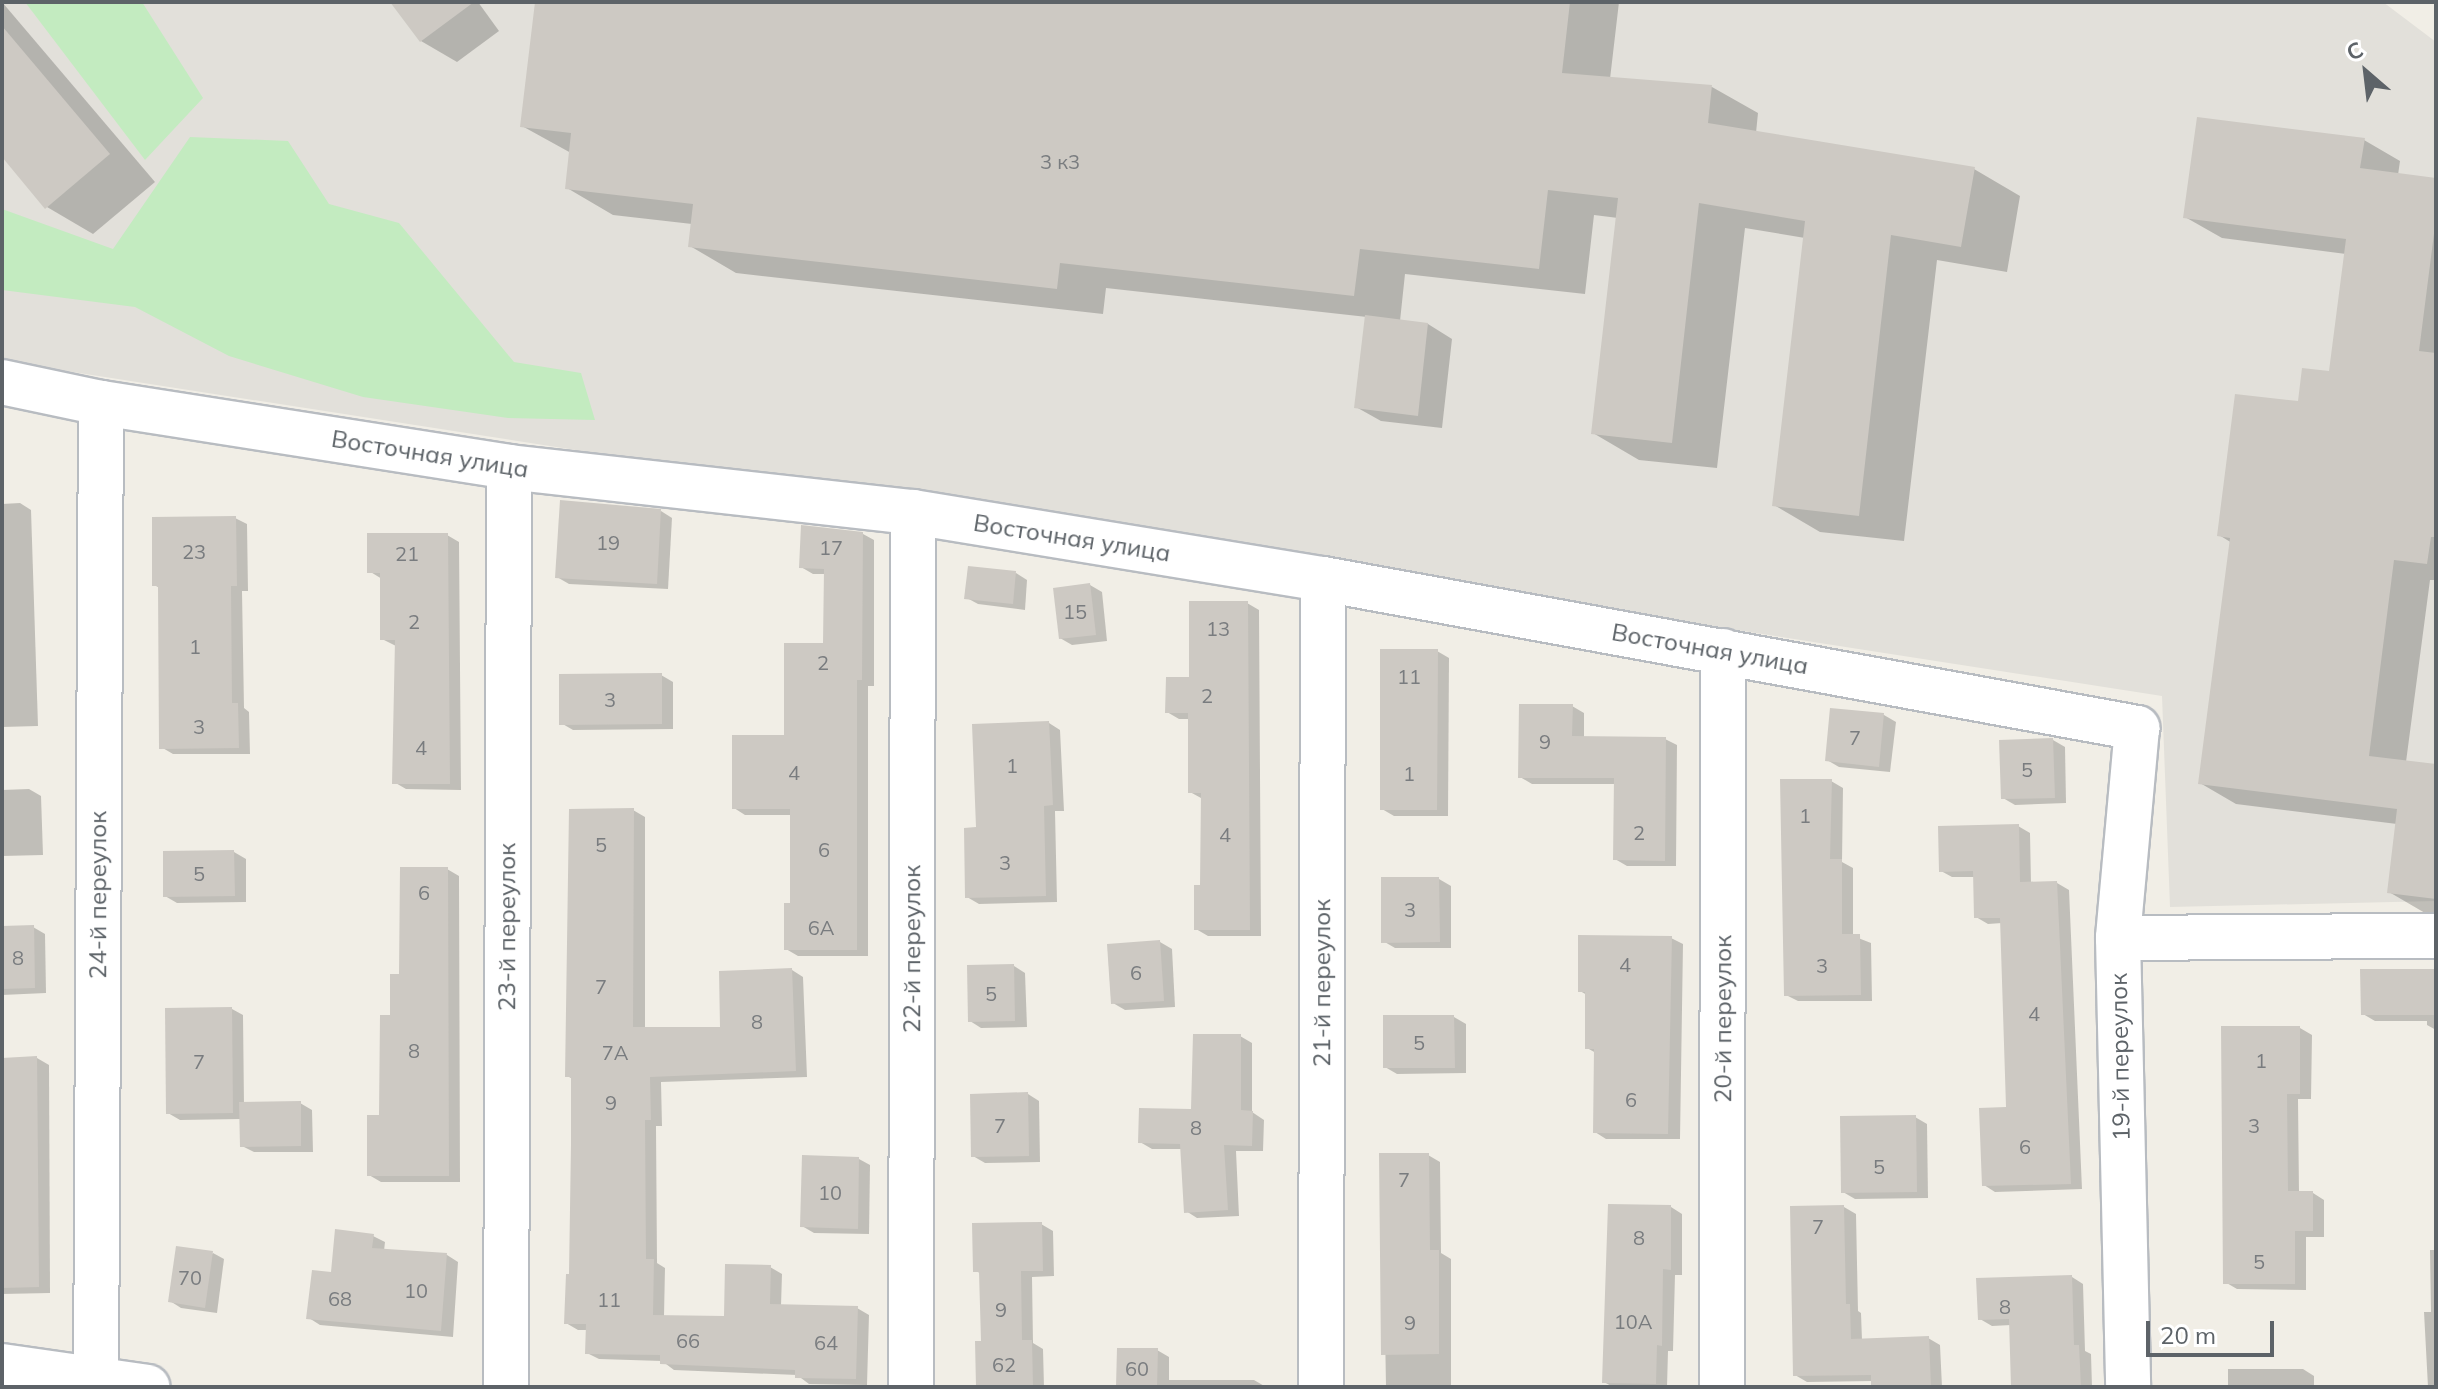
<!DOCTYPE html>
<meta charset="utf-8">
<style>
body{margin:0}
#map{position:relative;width:2438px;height:1389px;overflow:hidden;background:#f1eee6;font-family:Mulish,sans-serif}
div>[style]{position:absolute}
.industrial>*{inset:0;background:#e2e0da}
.green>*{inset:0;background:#c3ebc0}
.shadow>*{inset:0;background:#0003}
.building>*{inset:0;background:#cdc9c3}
.roads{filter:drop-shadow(2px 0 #b8bcc1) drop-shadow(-2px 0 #b8bcc1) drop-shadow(0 2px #b8bcc1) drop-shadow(0 -2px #b8bcc1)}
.minor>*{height:44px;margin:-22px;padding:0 22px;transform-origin:22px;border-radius:22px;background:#fff}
span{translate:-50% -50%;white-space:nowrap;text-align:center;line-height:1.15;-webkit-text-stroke:8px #fff;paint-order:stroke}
.number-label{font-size:20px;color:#797c7f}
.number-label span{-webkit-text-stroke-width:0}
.street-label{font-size:24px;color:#5d6368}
.frame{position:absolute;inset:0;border:4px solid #5d6368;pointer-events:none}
.north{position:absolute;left:2326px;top:32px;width:80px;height:80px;-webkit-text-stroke:6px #fff;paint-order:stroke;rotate:332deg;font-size:22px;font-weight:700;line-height:32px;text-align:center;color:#5d6368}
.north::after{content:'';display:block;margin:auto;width:28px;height:36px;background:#5d6368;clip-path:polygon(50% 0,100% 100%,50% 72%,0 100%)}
.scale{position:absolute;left:2146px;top:1321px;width:128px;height:36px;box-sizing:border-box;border:4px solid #5d6368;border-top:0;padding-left:10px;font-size:24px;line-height:28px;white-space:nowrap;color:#5d6368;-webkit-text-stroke:6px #fff;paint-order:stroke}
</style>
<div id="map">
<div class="industrial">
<div style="clip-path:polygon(2px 2px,2383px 2px,2436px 42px,2436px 901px,2170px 907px,2162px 696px,2px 361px)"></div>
</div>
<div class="green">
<div style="clip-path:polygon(25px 2px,142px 2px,203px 98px,145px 160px)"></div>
<div style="clip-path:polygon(190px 137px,288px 141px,329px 204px,399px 223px,514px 362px,581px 373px,595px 420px,508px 418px,363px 397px,229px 356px,135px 307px,2px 290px,2px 209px,113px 249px)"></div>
</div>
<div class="shadow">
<div style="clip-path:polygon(2px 2px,155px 182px,93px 234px,47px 207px,2px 154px)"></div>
<div style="clip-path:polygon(393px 2px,478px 2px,499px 31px,457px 62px,421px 41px)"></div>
<div style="clip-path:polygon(537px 2px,1619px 2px,1610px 79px,1712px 87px,1758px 113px,1756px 133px,1974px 169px,2020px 196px,2007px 272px,1937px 260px,1904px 541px,1820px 532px,1774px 505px,1805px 238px,1745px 228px,1717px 468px,1639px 460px,1593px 433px,1618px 218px,1594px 215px,1585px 294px,1405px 274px,1400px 321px,1428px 324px,1452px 339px,1442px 428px,1381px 421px,1356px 407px,1367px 317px,1106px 288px,1103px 314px,736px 273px,690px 246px,692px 224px,613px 215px,567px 188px,571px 153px,522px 126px)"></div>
<div style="clip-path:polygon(2364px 140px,2400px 161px,2398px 175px,2436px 180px,2436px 580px,2430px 580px,2406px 762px,2436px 766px,2436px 914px,2425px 913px,2389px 892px,2397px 824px,2236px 804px,2200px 783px,2232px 543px,2219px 535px,2299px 404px,2331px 373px,2346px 254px,2222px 238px,2185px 217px)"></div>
<div style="clip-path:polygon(20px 503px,31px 510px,38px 726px,2px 727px,2px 504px)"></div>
<div style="clip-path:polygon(661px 511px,672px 518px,668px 589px,569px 584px,557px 577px)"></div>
<div style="clip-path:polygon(235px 518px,247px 524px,248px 591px,242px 591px,244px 708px,249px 712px,250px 754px,173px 754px,161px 747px,160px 588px,154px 585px)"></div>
<div style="clip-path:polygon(863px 534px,874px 540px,874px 686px,868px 686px,868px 956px,798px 956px,786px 949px,792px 905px,792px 815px,745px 815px,734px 808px,786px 737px,825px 645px,826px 574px,813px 574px,801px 567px)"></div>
<div style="clip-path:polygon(447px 535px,459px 542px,461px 790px,406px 789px,394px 782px,396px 646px,382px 639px,382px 579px,369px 571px)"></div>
<div style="clip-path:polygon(1016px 573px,1027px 580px,1025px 610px,978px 604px,967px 598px)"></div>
<div style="clip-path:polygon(1090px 585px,1102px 592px,1107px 641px,1072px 645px,1060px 638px)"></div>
<div style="clip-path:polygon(1247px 603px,1259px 610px,1261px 936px,1208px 936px,1196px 929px,1202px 887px,1201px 798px,1190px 792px,1190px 719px,1179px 719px,1167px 712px)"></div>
<div style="clip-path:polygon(1437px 651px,1449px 658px,1448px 816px,1394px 816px,1382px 809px)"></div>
<div style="clip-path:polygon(661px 675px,673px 682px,673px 729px,573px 730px,561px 723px)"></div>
<div style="clip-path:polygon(1572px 706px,1584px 713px,1584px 738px,1665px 739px,1677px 745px,1676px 866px,1627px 866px,1615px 859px,1616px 784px,1532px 784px,1520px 777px)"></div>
<div style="clip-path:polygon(1832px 710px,1884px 715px,1896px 722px,1890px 772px,1839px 767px,1827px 760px)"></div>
<div style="clip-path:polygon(1049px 723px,1060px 730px,1064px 811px,1055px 811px,1057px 902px,979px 904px,967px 897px,978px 829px)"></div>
<div style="clip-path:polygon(2053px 740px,2065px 747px,2066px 803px,2015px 805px,2003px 798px)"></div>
<div style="clip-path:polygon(1831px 781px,1843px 788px,1842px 862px,1853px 868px,1853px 936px,1871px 943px,1872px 1001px,1798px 1001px,1786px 995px)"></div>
<div style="clip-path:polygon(29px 789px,41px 796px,43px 855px,2px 856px,2px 790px)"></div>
<div style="clip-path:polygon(633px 810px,645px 817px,645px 1029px,723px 1029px,792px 970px,803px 977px,807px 1077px,661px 1082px,662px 1126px,656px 1126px,657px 1263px,665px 1268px,664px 1317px,726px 1318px,770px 1267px,782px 1274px,781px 1306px,857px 1308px,869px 1315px,867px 1385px,809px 1384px,797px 1375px,674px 1370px,662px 1361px,599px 1359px,587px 1353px,588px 1330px,578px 1330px,566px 1323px,571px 1276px,573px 1079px,567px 1076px)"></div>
<div style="clip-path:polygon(2018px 826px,2030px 833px,2031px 884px,2057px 883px,2069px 890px,2082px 1189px,1995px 1192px,1984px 1185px,2008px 1109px,2002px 923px,1988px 924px,1976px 917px,1975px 877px,1952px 877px,1941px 871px)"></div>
<div style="clip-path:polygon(234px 852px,246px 859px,246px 902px,177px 903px,165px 896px)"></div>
<div style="clip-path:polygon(447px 869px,459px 876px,460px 1182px,381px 1182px,369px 1175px,381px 1117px,392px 1017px,401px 976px)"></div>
<div style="clip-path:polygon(1439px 879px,1451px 886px,1451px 948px,1395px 948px,1383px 941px)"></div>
<div style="clip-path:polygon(33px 927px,45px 934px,46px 993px,2px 995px,2px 928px)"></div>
<div style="clip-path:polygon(1671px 938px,1683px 944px,1680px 1139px,1606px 1139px,1595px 1132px,1596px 1053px,1587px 1048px,1587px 995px,1580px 991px)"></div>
<div style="clip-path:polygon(1160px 942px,1172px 949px,1175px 1007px,1125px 1010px,1113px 1003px)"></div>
<div style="clip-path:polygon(1014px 966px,1025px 973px,1027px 1027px,981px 1028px,970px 1021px)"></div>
<div style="clip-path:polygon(2436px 970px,2436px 1030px,2427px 1025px,2427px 1021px,2375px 1021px,2363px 1014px)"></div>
<div style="clip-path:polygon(232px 1009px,243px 1015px,244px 1104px,300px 1103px,312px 1110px,313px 1152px,254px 1152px,242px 1146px,241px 1119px,180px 1120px,168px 1113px)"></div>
<div style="clip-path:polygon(1454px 1017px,1466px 1024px,1466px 1073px,1397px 1074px,1385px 1067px)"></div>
<div style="clip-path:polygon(2300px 1028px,2312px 1035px,2311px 1099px,2298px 1099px,2299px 1193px,2313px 1193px,2324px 1200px,2324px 1237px,2306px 1237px,2306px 1290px,2237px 1289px,2225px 1282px)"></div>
<div style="clip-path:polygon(1240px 1036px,1252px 1043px,1252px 1112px,1264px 1120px,1263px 1151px,1236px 1151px,1239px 1216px,1197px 1218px,1186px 1211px,1182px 1149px,1152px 1149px,1140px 1142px,1193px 1111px)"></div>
<div style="clip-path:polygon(37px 1058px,49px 1065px,50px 1293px,2px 1294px,2px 1060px)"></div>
<div style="clip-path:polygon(1028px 1094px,1039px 1101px,1040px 1162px,985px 1163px,973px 1156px)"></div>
<div style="clip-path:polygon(1915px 1117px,1927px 1124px,1928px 1198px,1855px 1199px,1843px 1192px)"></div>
<div style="clip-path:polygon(1382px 1155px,1428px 1155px,1440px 1162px,1441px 1253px,1451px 1259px,1451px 1386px,1386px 1387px)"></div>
<div style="clip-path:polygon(859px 1159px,870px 1165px,869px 1234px,814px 1233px,802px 1226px)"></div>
<div style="clip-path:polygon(1671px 1207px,1682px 1214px,1682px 1275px,1675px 1275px,1673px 1351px,1668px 1351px,1667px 1387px,1613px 1387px,1604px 1382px)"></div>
<div style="clip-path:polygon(1844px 1207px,1856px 1214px,1858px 1311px,1861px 1313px,1862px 1340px,1928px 1338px,1940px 1345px,1942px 1387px,1873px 1387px,1873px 1381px,1807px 1382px,1795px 1375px)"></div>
<div style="clip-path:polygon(1041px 1224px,1053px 1231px,1054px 1276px,1032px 1277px,1033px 1343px,1043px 1349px,1044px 1387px,978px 1387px,983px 1343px,981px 1274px,975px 1270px)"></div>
<div style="clip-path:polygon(373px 1236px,385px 1242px,384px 1251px,447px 1255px,458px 1262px,453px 1337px,320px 1325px,309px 1318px,333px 1274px)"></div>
<div style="clip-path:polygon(2430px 1250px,2436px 1250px,2436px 1387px,2428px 1387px,2424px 1312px,2431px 1312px)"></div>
<div style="clip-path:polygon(213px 1253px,224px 1259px,217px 1313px,181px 1308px,170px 1301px)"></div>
<div style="clip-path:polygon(2072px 1277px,2083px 1284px,2085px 1351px,2091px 1354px,2092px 1387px,2013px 1387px,2011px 1325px,1992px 1326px,1980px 1319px)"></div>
<div style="clip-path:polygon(1157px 1350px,1169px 1357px,1169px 1380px,1254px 1380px,1266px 1387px,1118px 1387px)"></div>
<div style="clip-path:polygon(2228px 1369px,2303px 1369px,2314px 1376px,2314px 1387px,2228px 1387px)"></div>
</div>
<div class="building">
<div style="clip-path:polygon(390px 2px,474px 2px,420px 42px)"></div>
<div style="clip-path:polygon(535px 2px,1570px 2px,1562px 73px,1712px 85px,1708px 123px,1975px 167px,1961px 247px,1891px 235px,1859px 516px,1772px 506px,1805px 221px,1699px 203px,1672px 443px,1591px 434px,1618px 198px,1548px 190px,1539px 269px,1360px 249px,1354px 296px,1060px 263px,1057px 289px,688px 247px,693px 204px,565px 189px,571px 133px,520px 127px)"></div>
<div style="clip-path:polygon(2px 26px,110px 154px,45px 209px,2px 157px)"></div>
<div style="clip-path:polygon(2197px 117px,2365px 138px,2360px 168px,2436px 178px,2436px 218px,2419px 351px,2436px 353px,2436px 537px,2431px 537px,2427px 564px,2394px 560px,2369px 756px,2436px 764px,2436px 899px,2387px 893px,2397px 809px,2198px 784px,2230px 538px,2217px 536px,2235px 394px,2298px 401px,2302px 368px,2329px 371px,2346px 239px,2183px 218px)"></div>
<div style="clip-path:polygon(1365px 315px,1428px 323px,1418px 416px,1354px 408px)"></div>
<div style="clip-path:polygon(560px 500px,661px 509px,657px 584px,555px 578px)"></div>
<div style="clip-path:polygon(236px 516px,237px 586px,231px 586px,232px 703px,238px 703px,239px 748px,159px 749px,158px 586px,152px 586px,152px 517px)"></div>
<div style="clip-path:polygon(801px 525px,863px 532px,862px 680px,857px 680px,857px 950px,784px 950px,784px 903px,790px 903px,790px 809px,732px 809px,732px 735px,784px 735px,784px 643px,823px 643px,824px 569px,799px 568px)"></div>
<div style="clip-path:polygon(367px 533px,448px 533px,450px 784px,392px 784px,395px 640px,380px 640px,380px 573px,367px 573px)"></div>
<div style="clip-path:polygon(968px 566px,1016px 571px,1013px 604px,964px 599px)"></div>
<div style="clip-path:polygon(1090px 583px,1096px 635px,1059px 639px,1053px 588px)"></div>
<div style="clip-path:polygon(1189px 601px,1248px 601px,1250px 930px,1194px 930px,1194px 885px,1200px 885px,1201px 793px,1188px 793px,1188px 713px,1165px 713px,1166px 677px,1189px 677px)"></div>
<div style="clip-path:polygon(1380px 649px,1438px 649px,1437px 810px,1380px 810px)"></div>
<div style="clip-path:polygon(662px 673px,662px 724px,559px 725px,559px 674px)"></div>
<div style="clip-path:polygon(1519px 704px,1573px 704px,1572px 736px,1666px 737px,1665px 861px,1613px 860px,1614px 778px,1518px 778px)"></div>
<div style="clip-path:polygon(1830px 708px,1884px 713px,1879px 767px,1825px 761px)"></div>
<div style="clip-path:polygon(1049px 721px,1053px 805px,1044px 806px,1046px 896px,965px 898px,964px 828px,976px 827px,972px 724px)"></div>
<div style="clip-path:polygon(2053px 738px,2055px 798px,2001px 799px,1999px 740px)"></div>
<div style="clip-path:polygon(1780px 779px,1832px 779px,1830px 859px,1842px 859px,1842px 934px,1860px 934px,1861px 995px,1784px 996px)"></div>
<div style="clip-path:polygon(634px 808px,633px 1027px,720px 1027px,719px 971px,792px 968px,796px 1071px,650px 1077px,651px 1120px,645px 1120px,646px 1259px,654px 1259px,653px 1315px,724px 1316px,725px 1264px,771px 1265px,770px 1304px,858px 1306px,856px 1379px,795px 1378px,795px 1370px,660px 1364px,660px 1355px,585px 1354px,586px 1324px,564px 1324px,566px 1274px,569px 1274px,571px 1144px,571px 1077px,565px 1077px,569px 809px)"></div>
<div style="clip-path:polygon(2019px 824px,2020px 882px,2057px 881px,2071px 1184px,1982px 1186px,1979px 1108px,2006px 1107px,2000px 918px,1974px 918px,1973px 871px,1939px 872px,1938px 826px)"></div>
<div style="clip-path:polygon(234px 850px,235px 896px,163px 897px,163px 851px)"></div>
<div style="clip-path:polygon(400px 867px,448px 867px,449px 1176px,367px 1176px,367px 1115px,379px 1115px,380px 1015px,390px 1015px,390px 974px,399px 974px)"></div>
<div style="clip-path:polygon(1381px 877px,1439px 877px,1440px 942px,1381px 943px)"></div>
<div style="clip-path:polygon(34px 925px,35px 988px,2px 989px,2px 926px)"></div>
<div style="clip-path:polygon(1578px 935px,1672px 936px,1668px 1134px,1593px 1133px,1594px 1049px,1585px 1049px,1585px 992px,1578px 992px)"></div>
<div style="clip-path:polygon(1160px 940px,1164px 1001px,1111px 1004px,1107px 944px)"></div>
<div style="clip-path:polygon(1014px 964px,1015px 1021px,968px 1022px,967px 965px)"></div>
<div style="clip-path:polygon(2360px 969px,2436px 969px,2436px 1015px,2361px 1015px)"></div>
<div style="clip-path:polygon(232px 1007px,233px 1113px,166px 1114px,165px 1008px)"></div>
<div style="clip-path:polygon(1383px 1015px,1454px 1015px,1455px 1068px,1383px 1068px)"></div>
<div style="clip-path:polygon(2221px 1026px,2300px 1026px,2300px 1094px,2287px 1094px,2288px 1191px,2313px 1191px,2313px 1231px,2295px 1231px,2295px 1284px,2223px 1284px)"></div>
<div style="clip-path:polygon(1193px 1034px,1241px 1034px,1241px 1110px,1253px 1111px,1252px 1146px,1224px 1145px,1228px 1210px,1184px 1213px,1180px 1144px,1138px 1143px,1139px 1108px,1191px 1109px)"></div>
<div style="clip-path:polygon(37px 1056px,39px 1287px,2px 1288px,2px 1058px)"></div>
<div style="clip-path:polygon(1028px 1092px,1029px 1156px,971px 1157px,970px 1094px)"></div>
<div style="clip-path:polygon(301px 1101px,301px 1146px,240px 1147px,239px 1102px)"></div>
<div style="clip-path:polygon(1916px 1115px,1917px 1192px,1841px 1193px,1840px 1116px)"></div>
<div style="clip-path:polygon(1379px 1153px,1429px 1153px,1430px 1250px,1439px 1250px,1439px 1354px,1381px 1355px)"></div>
<div style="clip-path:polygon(802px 1155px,859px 1157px,858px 1229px,800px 1227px)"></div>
<div style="clip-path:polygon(1608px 1204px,1671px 1205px,1671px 1270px,1663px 1269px,1662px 1346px,1657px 1345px,1656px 1384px,1602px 1383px)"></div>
<div style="clip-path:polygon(1844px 1205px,1846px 1304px,1850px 1304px,1851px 1339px,1929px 1336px,1931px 1387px,1871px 1387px,1871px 1375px,1793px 1376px,1790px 1206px)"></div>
<div style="clip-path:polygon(1042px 1222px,1043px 1271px,1021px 1271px,1022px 1340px,1032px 1340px,1033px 1387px,976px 1387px,975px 1341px,981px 1341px,979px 1272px,973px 1272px,972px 1223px)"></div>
<div style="clip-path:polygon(335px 1229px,374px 1234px,372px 1248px,447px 1253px,441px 1331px,306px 1319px,312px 1270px,331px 1272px)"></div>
<div style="clip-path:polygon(176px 1246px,213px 1251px,205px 1308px,168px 1302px)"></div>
<div style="clip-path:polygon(2072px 1275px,2074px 1345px,2079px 1345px,2081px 1387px,2011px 1387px,2009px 1319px,1978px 1320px,1976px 1278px)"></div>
<div style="clip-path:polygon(1117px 1348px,1158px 1348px,1157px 1387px,1116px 1387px)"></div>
</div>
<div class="roads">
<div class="minor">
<div style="left:2px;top:382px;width:101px;rotate:12deg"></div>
<div style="left:101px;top:403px;width:413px;rotate:8.9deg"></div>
<div style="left:509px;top:467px;width:406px;rotate:6.4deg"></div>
<div style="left:913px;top:512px;width:415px;rotate:9.3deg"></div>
<div style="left:1323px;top:579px;width:828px;rotate:10.37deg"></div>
<div style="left:2137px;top:728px;width:211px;rotate:95.2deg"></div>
<div style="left:2118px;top:938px;width:449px;rotate:88.7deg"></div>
<div style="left:2118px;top:938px;width:318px;rotate:-0.4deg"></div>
<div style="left:2px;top:1366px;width:147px;rotate:8.2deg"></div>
<div style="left:96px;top:1387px;width:984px;rotate:-89.71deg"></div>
<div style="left:506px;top:1387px;width:920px;rotate:-89.81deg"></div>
<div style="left:911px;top:1387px;width:875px;rotate:-89.87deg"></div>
<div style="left:1321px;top:1387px;width:808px;rotate:-89.86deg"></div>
<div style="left:1722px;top:1387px;width:736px;rotate:-89.92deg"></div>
</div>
</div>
<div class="number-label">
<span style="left:1060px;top:161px">3 к3</span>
<span style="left:608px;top:542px">19</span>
<span style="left:831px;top:547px">17</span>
<span style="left:194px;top:551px">23</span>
<span style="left:407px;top:553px">21</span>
<span style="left:1075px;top:611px">15</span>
<span style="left:414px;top:621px">2</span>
<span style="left:1218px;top:628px">13</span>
<span style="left:195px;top:646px">1</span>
<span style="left:823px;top:662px">2</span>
<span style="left:1409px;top:676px">11</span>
<span style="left:1207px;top:695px">2</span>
<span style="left:610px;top:699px">3</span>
<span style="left:199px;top:726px">3</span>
<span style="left:1855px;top:737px">7</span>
<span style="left:1545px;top:741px">9</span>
<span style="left:421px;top:747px">4</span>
<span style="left:1012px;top:765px">1</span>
<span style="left:2027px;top:769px">5</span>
<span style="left:794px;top:772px">4</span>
<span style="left:1409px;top:773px">1</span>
<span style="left:1805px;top:815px">1</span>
<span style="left:1639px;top:832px">2</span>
<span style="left:1225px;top:834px">4</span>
<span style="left:601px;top:844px">5</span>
<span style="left:824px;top:849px">6</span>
<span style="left:1005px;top:862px">3</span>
<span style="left:199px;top:873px">5</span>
<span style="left:424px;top:892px">6</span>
<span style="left:1410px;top:909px">3</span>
<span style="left:821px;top:927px">6А</span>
<span style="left:18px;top:957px">8</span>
<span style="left:1625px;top:964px">4</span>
<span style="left:1822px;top:965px">3</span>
<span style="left:1136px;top:972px">6</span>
<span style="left:601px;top:986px">7</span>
<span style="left:991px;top:993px">5</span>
<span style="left:2034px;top:1013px">4</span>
<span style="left:757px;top:1021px">8</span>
<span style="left:1419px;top:1042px">5</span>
<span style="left:414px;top:1050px">8</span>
<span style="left:615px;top:1052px">7А</span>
<span style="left:2261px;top:1060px">1</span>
<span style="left:199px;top:1061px">7</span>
<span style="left:1631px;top:1099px">6</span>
<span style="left:611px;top:1102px">9</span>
<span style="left:1000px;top:1125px">7</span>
<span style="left:2254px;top:1125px">3</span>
<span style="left:1196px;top:1127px">8</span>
<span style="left:2025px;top:1146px">6</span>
<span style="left:1879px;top:1166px">5</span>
<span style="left:1404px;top:1179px">7</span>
<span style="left:830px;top:1192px">10</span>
<span style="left:1818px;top:1226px">7</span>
<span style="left:1639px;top:1237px">8</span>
<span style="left:2259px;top:1261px">5</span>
<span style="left:190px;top:1277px">70</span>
<span style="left:416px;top:1290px">10</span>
<span style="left:340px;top:1298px">68</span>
<span style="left:609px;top:1299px">11</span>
<span style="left:2005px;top:1306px">8</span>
<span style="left:1001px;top:1309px">9</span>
<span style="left:1633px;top:1321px">10А</span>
<span style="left:1410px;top:1322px">9</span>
<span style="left:688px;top:1340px">66</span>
<span style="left:826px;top:1342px">64</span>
<span style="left:1004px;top:1364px">62</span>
<span style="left:1137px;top:1368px">60</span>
</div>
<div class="street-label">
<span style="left:430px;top:454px;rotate:9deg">Восточная улица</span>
<span style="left:1072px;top:538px;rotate:9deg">Восточная улица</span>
<span style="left:1710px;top:649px;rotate:10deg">Восточная улица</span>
<span style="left:98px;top:895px;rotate:-90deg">24-й переулок</span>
<span style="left:507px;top:927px;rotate:-90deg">23-й переулок</span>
<span style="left:912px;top:949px;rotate:-90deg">22-й переулок</span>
<span style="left:1322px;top:983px;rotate:-90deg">21-й переулок</span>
<span style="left:1723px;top:1019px;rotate:-90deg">20-й переулок</span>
<span style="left:2120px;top:1057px;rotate:-91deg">19-й переулок</span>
</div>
<div class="frame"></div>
<div class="north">С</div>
<div class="scale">20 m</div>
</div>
